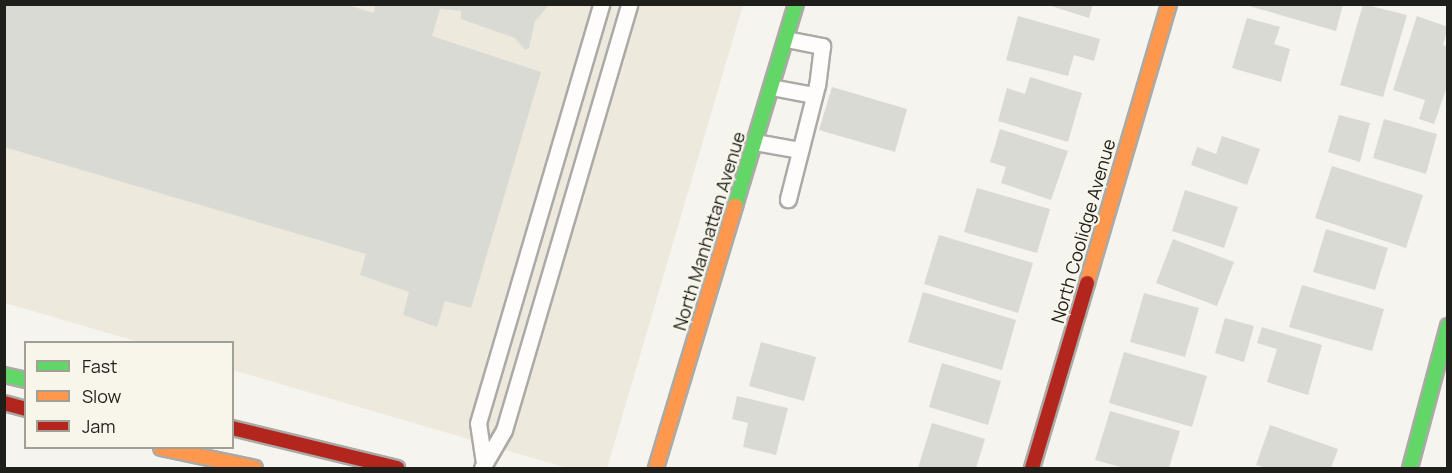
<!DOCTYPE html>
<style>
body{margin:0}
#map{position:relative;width:1452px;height:473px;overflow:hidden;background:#f5f4ee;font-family:Manrope,sans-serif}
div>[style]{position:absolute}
.built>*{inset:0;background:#edeadd}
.building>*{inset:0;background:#dadad5}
.roads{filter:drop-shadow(2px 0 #abaaa6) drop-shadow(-2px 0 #abaaa6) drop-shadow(0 2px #abaaa6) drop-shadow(0 -2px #abaaa6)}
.lane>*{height:15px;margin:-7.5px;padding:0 7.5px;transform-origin:7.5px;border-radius:7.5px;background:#fefdfc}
.fast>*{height:14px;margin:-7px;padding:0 7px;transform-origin:7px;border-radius:7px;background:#63d668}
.slow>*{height:14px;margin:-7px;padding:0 7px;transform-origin:7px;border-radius:7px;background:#ff974d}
.jam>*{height:14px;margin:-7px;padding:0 7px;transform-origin:7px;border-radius:7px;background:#b3261e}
span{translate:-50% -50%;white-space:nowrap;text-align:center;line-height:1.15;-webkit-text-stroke:4.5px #f8f6eb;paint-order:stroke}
.street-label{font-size:18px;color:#1e1e1a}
.frame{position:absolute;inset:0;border:6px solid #1e1e1a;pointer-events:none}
.legend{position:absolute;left:24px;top:341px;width:210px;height:108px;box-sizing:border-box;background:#f8f6eb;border:2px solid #a1a097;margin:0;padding:8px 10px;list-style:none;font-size:18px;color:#1e1e1a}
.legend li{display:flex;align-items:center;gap:12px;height:30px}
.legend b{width:30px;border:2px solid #a1a097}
</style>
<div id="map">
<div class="built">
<div style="clip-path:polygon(4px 5px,743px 5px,607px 468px,567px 468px,233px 370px,232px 342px,139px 342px,5px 303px)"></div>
</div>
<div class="building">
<div style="clip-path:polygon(4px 4px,344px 4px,374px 13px,375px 4px,550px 4px,535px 21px,529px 48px,525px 50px,515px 38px,461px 19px,461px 11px,440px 9px,432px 36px,541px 72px,471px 308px,445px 301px,437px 327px,403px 315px,409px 292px,360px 275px,366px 254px,4px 147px)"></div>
<div style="clip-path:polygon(1045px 4px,1093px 4px,1089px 18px)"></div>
<div style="clip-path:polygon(1242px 4px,1343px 4px,1336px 31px)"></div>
<div style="clip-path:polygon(1363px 4px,1407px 15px,1383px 97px,1340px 85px)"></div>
<div style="clip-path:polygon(1018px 16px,1100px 39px,1094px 61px,1074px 55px,1068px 76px,1006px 60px)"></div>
<div style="clip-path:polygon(1417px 16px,1448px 27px,1443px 45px,1448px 47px,1448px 84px,1434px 124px,1419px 119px,1425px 100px,1393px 90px)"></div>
<div style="clip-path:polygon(1247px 18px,1280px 27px,1274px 44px,1290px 49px,1281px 82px,1232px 68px)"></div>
<div style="clip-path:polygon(1030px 77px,1082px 93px,1068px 142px,998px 121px,1007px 88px,1025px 94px)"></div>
<div style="clip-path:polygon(832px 87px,907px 109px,895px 152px,819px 130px)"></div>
<div style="clip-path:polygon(1339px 115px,1370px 123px,1360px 162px,1328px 152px)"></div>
<div style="clip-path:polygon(1384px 119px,1437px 134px,1426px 174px,1373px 158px)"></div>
<div style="clip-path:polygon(1000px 129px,1068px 151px,1051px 200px,1001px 183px,1006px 167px,990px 162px)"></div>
<div style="clip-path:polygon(1222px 136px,1260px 149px,1247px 185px,1191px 165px,1197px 147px,1216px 154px)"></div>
<div style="clip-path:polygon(1332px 166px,1423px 195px,1406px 248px,1315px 218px)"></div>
<div style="clip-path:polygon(977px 188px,1050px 209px,1037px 253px,964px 232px)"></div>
<div style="clip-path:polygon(1185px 190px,1238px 207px,1224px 248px,1172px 231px)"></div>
<div style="clip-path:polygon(1326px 229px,1388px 248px,1375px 290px,1313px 272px)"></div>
<div style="clip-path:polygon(939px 235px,1033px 263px,1018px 313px,924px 284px)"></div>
<div style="clip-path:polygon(1173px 239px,1234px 262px,1217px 306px,1156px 283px)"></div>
<div style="clip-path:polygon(1302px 285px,1384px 309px,1372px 351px,1289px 327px)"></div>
<div style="clip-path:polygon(923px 292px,1016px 320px,1002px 370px,908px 342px)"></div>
<div style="clip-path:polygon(1144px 293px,1199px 308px,1185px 357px,1130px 342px)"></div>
<div style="clip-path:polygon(1225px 318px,1254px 326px,1244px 362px,1215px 353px)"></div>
<div style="clip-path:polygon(1262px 327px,1322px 345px,1308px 395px,1267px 382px,1277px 349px,1257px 343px)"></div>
<div style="clip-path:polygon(761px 342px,816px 357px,804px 401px,749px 386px)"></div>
<div style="clip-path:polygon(1124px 352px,1207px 376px,1192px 427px,1109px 403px)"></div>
<div style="clip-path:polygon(942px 363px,1001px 381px,988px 425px,929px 407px)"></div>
<div style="clip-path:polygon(737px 396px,788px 408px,776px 455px,743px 447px,748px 423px,732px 419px)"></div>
<div style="clip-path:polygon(1110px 411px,1180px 431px,1169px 468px,1124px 468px,1095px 460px)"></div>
<div style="clip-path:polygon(932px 423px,985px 439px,976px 468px,918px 468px)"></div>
<div style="clip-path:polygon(1270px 425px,1338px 449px,1331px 468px,1267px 468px,1256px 465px)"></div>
</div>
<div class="roads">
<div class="lane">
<div style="left:786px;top:39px;width:37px;rotate:11deg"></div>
<div style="left:822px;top:46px;width:39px;rotate:97deg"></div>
<div style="left:817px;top:85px;width:118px;rotate:104.3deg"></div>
<div style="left:771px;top:87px;width:44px;rotate:10.5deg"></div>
<div style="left:755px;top:142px;width:46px;rotate:10.1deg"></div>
<div style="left:484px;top:463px;width:40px;rotate:-98.5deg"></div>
<div style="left:478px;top:423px;width:437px;rotate:-73.6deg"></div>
<div style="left:482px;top:468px;width:44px;rotate:-59.9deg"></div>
<div style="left:504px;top:430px;width:444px;rotate:-73.6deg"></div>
</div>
<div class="fast">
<div style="left:735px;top:206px;width:211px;rotate:-73.2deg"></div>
<div style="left:4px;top:375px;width:23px;rotate:13deg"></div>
<div style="left:1410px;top:468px;width:147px;rotate:-75deg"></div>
</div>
<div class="slow">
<div style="left:1087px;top:283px;width:291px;rotate:-73.6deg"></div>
<div style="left:161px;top:448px;width:96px;rotate:12deg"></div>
<div style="left:656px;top:468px;width:274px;rotate:-73.2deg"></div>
</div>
<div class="jam">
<div style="left:4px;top:403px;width:23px;rotate:15deg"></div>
<div style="left:232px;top:428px;width:170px;rotate:13.6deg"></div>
<div style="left:1032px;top:468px;width:193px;rotate:-73.4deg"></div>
</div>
</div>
<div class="street-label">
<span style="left:709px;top:231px;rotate:-73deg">North Manhattan Avenue</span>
<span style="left:1083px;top:231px;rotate:-74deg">North Coolidge Avenue</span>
</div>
<div class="frame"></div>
<ul class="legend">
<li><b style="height:8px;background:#63d668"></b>Fast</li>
<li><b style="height:8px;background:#ff974d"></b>Slow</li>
<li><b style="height:8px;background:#b3261e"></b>Jam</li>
</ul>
</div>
